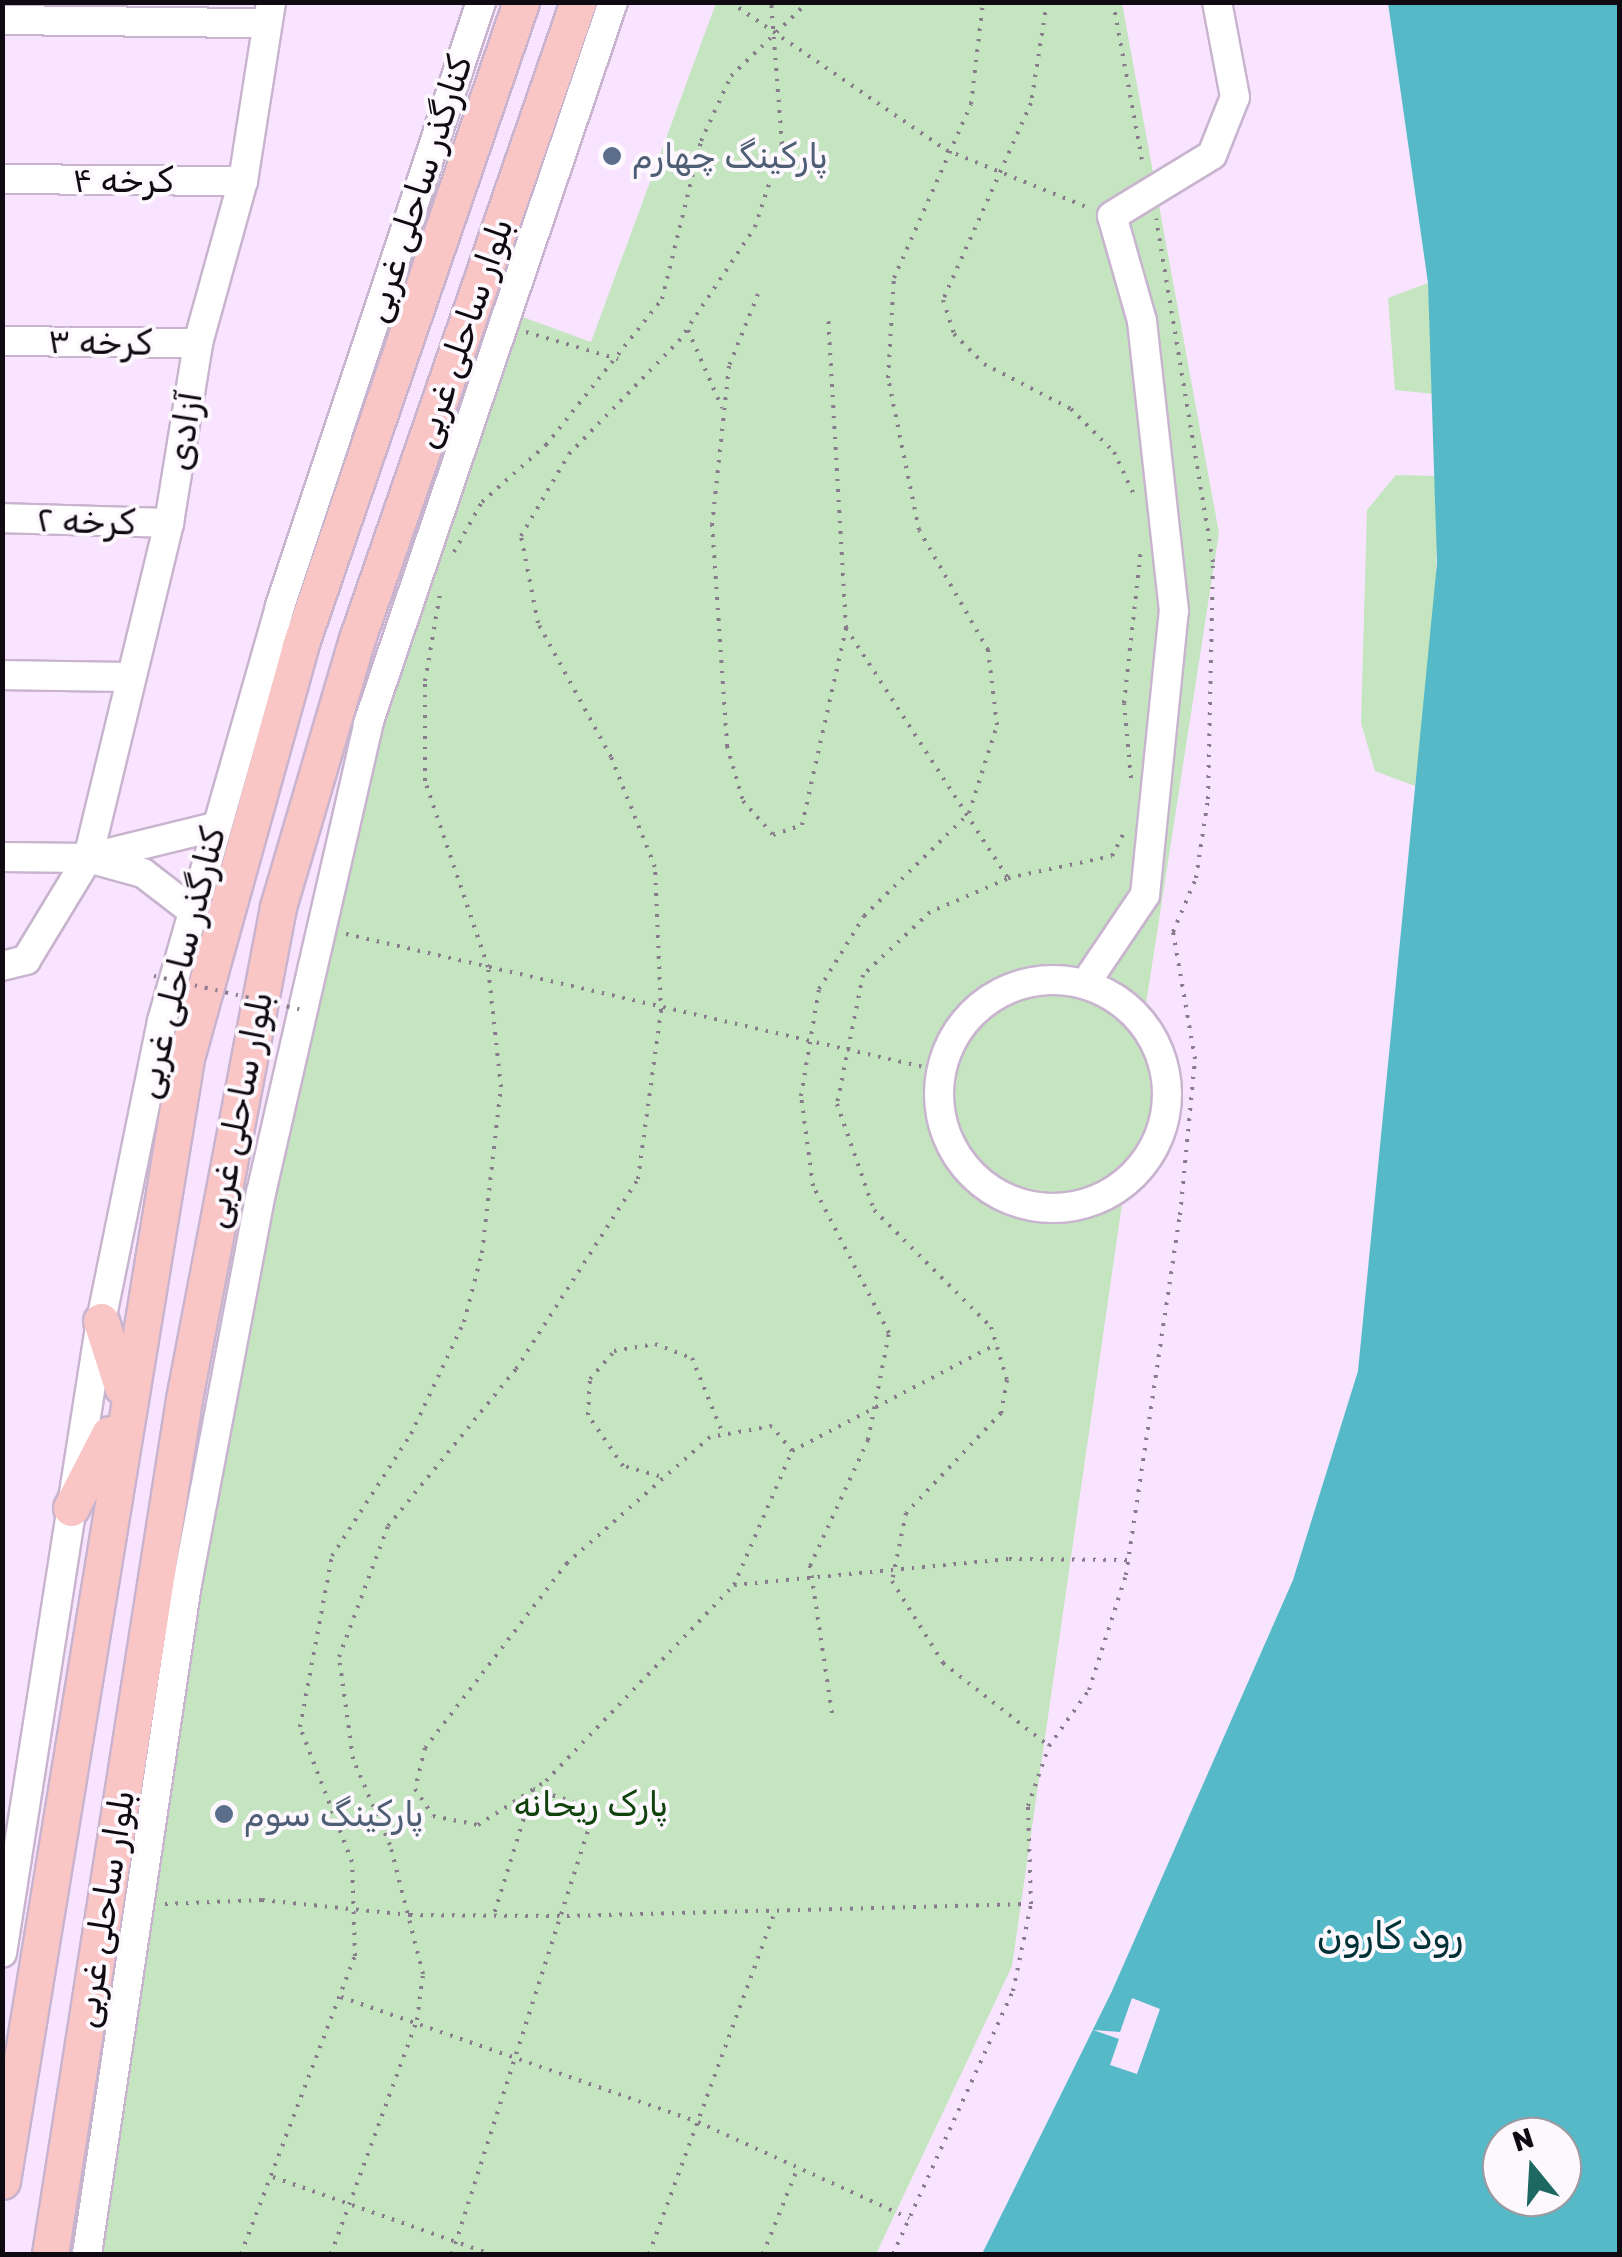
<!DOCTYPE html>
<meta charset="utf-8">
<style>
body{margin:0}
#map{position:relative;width:1622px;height:2257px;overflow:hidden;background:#f8e4fe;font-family:Rubik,Vazirmatn,sans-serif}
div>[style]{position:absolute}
.green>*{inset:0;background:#c4e5bf}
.water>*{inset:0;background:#55b9c8}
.pier>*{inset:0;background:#f8e4fe}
.path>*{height:4px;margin-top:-2px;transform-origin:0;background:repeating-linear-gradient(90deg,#887b8c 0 2.5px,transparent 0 10.5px)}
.roads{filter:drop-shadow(2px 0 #c8b4ce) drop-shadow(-2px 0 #c8b4ce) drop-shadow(0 2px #c8b4ce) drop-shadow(0 -2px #c8b4ce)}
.minor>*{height:28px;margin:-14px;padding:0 14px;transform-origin:14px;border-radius:14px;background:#fff}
.minor>.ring{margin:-14px;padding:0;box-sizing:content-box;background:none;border:28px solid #fff;border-radius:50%}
.major>*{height:35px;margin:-17.5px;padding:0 17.5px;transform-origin:17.5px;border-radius:17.5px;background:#fac5c5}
.path-bridge>*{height:4px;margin-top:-2px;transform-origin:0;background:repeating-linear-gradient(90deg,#887b8c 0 2.5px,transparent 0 10.5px)}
.dots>*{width:28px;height:28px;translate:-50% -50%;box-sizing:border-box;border:5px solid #fcf8fd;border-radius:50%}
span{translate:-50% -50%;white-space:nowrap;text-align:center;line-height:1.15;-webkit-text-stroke:8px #fcf8fd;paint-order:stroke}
.service-label{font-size:35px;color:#4e5e75}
.left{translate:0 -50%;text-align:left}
.street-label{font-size:35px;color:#100a12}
.park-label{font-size:35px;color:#10430c}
.water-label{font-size:38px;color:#003137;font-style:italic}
.frame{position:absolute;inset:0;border:5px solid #100a12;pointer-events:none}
.north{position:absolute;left:1482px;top:2117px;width:100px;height:100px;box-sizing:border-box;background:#fcf8fd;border:2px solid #9e999f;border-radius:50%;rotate:342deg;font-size:28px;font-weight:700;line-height:40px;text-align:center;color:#100a12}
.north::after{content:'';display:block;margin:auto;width:35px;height:45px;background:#1e6862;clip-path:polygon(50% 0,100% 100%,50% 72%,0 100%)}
</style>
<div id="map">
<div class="green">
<div style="clip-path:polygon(716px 3px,1122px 3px,1219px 533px,1143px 1023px,1171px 1130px,1125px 1183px,1012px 1966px,876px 2254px,90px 2254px,129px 1916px,207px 1400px,389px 656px,506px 311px,591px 342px)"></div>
<div style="clip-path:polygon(1428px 283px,1435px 394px,1395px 390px,1388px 298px)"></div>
<div style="clip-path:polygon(1396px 475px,1438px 476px,1435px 628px,1415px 786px,1375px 771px,1361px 723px,1367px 510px)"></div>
</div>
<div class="water">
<div style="clip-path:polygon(evenodd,1388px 3px,1619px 3px,1619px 2254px,982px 2254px,1112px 1991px,1293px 1580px,1358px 1371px,1437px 563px,1428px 283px,1388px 3px,1502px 2137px,1562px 2137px,1562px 2197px,1502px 2197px,1502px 2137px)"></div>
</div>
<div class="pier">
<div style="clip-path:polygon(1132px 1998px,1160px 2009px,1137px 2074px,1110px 2065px,1119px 2039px,1093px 2030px,1120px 2032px)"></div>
</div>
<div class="path">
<div style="left:730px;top:2px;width:262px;rotate:34.4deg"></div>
<div style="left:946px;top:150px;width:154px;rotate:22.1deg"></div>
<div style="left:1047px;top:2px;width:102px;rotate:99deg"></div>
<div style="left:1031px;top:103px;width:216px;rotate:114.1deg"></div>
<div style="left:943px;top:300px;width:36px;rotate:72deg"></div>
<div style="left:954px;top:334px;width:42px;rotate:45deg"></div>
<div style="left:984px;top:364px;width:98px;rotate:27.3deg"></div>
<div style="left:1071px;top:409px;width:61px;rotate:45deg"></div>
<div style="left:1114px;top:452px;width:50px;rotate:65deg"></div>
<div style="left:1113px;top:2px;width:167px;rotate:79.6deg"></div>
<div style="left:758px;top:294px;width:78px;rotate:111.9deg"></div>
<div style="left:729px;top:366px;width:159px;rotate:96.1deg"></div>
<div style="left:712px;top:524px;width:223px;rotate:86.1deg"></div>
<div style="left:727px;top:746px;width:57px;rotate:73.8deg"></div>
<div style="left:743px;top:801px;width:45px;rotate:48.6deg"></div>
<div style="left:773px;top:835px;width:31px;rotate:-19deg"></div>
<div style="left:802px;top:825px;width:202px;rotate:-77.4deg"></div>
<div style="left:846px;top:628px;width:309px;rotate:-93.3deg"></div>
<div style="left:688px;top:330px;width:85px;rotate:66.4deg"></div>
<div style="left:526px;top:332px;width:96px;rotate:16.4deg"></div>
<div style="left:454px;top:552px;width:57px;rotate:-60.8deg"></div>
<div style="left:482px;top:502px;width:86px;rotate:-41.7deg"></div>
<div style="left:546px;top:445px;width:186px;rotate:-51.5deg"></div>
<div style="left:662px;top:299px;width:163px;rotate:-76.1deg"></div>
<div style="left:701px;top:141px;width:72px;rotate:-65.2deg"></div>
<div style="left:731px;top:76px;width:107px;rotate:-43.9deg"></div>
<div style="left:846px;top:628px;width:298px;rotate:57.1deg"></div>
<div style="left:1008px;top:878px;width:106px;rotate:-11.9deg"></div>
<div style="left:1112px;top:856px;width:28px;rotate:-63deg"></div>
<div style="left:1131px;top:778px;width:75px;rotate:-95.3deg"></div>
<div style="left:1124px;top:703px;width:155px;rotate:-83.7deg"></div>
<div style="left:1007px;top:879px;width:84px;rotate:156.8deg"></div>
<div style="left:930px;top:912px;width:92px;rotate:136.8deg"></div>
<div style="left:863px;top:975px;width:132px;rotate:101.4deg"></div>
<div style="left:837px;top:1104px;width:112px;rotate:70.8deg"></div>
<div style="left:874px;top:1210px;width:165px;rotate:45deg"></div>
<div style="left:991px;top:1327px;width:55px;rotate:73.2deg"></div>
<div style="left:1007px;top:1380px;width:34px;rotate:100deg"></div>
<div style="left:1001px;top:1413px;width:138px;rotate:133.5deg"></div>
<div style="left:906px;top:1513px;width:69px;rotate:101.6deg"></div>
<div style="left:892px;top:1581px;width:97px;rotate:58.1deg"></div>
<div style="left:943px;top:1663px;width:135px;rotate:38.1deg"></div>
<div style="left:346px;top:934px;width:611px;rotate:12.97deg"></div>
<div style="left:792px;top:1451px;width:32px;rotate:-129deg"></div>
<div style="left:772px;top:1426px;width:63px;rotate:169.9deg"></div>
<div style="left:710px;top:1437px;width:191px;rotate:138.6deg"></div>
<div style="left:567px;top:1563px;width:233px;rotate:127.5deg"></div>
<div style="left:425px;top:1748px;width:42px;rotate:103.7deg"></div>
<div style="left:415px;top:1789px;width:32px;rotate:56deg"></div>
<div style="left:433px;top:1816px;width:46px;rotate:11.3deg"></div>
<div style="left:478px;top:1825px;width:81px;rotate:-32.9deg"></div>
<div style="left:546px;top:1781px;width:272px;rotate:-46.2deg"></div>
<div style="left:734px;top:1585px;width:146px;rotate:-66.6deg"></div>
<div style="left:792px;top:1451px;width:231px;rotate:-27.6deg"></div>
<div style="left:659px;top:1476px;width:37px;rotate:-164deg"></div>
<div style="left:623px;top:1466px;width:62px;rotate:-124.5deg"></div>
<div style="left:588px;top:1415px;width:36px;rotate:-87deg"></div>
<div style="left:590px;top:1379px;width:37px;rotate:-49deg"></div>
<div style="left:614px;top:1351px;width:42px;rotate:-9.7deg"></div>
<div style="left:655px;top:1344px;width:40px;rotate:21deg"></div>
<div style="left:692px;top:1358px;width:80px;rotate:67.9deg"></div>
<div style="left:734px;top:1585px;width:276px;rotate:-5.4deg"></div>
<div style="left:1009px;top:1559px;width:119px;rotate:0.5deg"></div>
<div style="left:832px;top:1713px;width:149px;rotate:-98.5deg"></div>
<div style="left:810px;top:1566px;width:139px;rotate:-65.3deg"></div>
<div style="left:868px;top:1440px;width:109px;rotate:-78.9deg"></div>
<div style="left:889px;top:1333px;width:165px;rotate:-117.3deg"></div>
<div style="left:813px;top:1186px;width:91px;rotate:-97.6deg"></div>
<div style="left:801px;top:1096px;width:109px;rotate:-80.5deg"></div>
<div style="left:819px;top:989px;width:86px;rotate:-58.3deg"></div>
<div style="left:864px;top:916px;width:147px;rotate:-44.4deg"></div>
<div style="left:969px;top:813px;width:92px;rotate:-72.3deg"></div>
<div style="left:997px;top:725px;width:76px;rotate:-96.8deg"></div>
<div style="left:988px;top:650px;width:138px;rotate:-119.9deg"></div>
<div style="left:919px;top:530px;width:155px;rotate:-101.5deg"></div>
<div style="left:888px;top:378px;width:100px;rotate:-86.6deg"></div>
<div style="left:894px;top:278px;width:190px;rotate:-66.1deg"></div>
<div style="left:971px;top:104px;width:103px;rotate:-83.3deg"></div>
<div style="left:165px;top:1904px;width:97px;rotate:-2.4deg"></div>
<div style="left:262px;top:1900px;width:149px;rotate:5.8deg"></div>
<div style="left:410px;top:1915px;width:157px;rotate:0.4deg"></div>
<div style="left:567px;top:1916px;width:462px;rotate:-1.5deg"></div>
<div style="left:341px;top:1997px;width:378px;rotate:19.3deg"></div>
<div style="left:698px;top:2122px;width:232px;rotate:24.5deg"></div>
<div style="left:273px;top:2177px;width:230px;rotate:19.5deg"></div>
<div style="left:241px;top:2254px;width:319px;rotate:-69.1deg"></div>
<div style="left:355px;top:1956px;width:94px;rotate:-91.8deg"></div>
<div style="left:352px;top:1862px;width:145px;rotate:-111.1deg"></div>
<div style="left:300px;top:1727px;width:174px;rotate:-79.4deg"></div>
<div style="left:332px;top:1556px;width:145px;rotate:-57.1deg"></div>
<div style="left:411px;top:1434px;width:124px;rotate:-64.7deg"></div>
<div style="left:464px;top:1322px;width:71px;rotate:-75.4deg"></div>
<div style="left:482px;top:1253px;width:167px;rotate:-83.5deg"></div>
<div style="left:501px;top:1087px;width:121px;rotate:-96.2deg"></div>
<div style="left:488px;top:967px;width:196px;rotate:-108.7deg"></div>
<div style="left:425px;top:781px;width:100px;rotate:-90deg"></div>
<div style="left:425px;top:681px;width:94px;rotate:-80.2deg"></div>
<div style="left:331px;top:2254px;width:249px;rotate:-69.8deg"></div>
<div style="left:417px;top:2020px;width:46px;rotate:-82.6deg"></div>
<div style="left:423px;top:1974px;width:133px;rotate:-104.3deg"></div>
<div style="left:390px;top:1845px;width:94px;rotate:-113.3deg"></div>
<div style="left:353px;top:1759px;width:103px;rotate:-97.8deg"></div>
<div style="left:339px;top:1657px;width:140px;rotate:-69.5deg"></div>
<div style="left:388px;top:1526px;width:203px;rotate:-50.8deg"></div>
<div style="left:516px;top:1369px;width:226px;rotate:-57.3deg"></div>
<div style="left:638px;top:1179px;width:170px;rotate:-82.2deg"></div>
<div style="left:661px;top:1011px;width:144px;rotate:-92.4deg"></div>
<div style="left:655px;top:867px;width:118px;rotate:-111.8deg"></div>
<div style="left:611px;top:757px;width:153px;rotate:-118.6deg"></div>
<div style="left:538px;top:623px;width:89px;rotate:-101.1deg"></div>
<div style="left:521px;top:536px;width:95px;rotate:-59.7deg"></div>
<div style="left:569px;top:454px;width:158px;rotate:-45.8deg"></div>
<div style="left:679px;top:341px;width:137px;rotate:-56.3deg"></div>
<div style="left:755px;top:227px;width:87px;rotate:-72deg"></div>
<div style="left:782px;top:144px;width:142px;rotate:-94.4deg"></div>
<div style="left:452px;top:2254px;width:467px;rotate:-72.2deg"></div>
<div style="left:595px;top:1809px;width:65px;rotate:-162.1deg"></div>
<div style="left:533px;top:1789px;width:131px;rotate:107.3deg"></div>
<div style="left:649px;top:2254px;width:364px;rotate:-69.8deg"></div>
<div style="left:763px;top:2254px;width:94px;rotate:-68.1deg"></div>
<div style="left:893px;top:2254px;width:289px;rotate:-65.5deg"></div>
<div style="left:1013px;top:1991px;width:89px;rotate:-78.3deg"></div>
<div style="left:1031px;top:1904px;width:98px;rotate:-91.8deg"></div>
<div style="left:1028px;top:1806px;width:64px;rotate:-70.7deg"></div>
<div style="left:1049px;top:1746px;width:69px;rotate:-54.5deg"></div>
<div style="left:1089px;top:1690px;width:121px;rotate:-72.2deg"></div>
<div style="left:1126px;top:1575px;width:364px;rotate:-81.5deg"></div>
<div style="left:1180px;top:1215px;width:157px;rotate:-84.5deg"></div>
<div style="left:1195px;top:1059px;width:129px;rotate:-99.8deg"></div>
<div style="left:1173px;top:932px;width:59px;rotate:-66.9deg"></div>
<div style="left:1196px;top:878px;width:80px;rotate:-81.4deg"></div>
<div style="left:1208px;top:799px;width:237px;rotate:-88.8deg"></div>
<div style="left:1213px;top:562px;width:348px;rotate:-99.4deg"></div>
</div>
<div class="roads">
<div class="minor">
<div style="left:2px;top:20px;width:264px;rotate:0.7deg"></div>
<div style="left:2px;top:179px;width:241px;rotate:0.5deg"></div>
<div style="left:2px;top:341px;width:196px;rotate:0.6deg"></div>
<div style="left:2px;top:518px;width:167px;rotate:1.7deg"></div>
<div style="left:2px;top:675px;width:126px;rotate:0.9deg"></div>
<div style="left:2px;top:857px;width:86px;rotate:0.7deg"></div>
<div style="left:88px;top:858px;width:130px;rotate:-13.8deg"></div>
<div style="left:99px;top:861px;width:46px;rotate:15.3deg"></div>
<div style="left:143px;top:873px;width:61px;rotate:37.6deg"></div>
<div style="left:2px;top:966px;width:25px;rotate:-14deg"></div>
<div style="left:26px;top:960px;width:119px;rotate:-58.7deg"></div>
<div style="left:88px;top:858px;width:345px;rotate:-76.4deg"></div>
<div style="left:169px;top:523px;width:182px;rotate:-80.8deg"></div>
<div style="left:198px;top:343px;width:168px;rotate:-74.5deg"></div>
<div style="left:243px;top:181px;width:181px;rotate:-81.1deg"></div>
<div class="ring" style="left:939px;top:980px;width:200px;height:200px"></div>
<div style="left:1085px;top:984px;width:107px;rotate:-56deg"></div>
<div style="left:1145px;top:895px;width:285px;rotate:-84.2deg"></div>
<div style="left:1174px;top:611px;width:292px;rotate:-96.3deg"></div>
<div style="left:1142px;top:321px;width:109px;rotate:-105.9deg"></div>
<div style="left:1112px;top:216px;width:117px;rotate:-31.4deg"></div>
<div style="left:1212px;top:155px;width:62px;rotate:-68.4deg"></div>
<div style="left:1235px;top:97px;width:97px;rotate:-100.7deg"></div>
<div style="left:2px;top:1953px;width:640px;rotate:-81.1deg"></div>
<div style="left:101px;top:1321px;width:306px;rotate:-78.5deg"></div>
<div style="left:162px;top:1021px;width:431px;rotate:-74.1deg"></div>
<div style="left:280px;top:606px;width:637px;rotate:-71.59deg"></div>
<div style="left:87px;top:2254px;width:677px;rotate:-81.51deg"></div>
<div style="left:187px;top:1584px;width:398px;rotate:-79.3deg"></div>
<div style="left:261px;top:1193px;width:481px;rotate:-77.1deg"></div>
<div style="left:368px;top:724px;width:762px;rotate:-71.26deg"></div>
</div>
<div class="major">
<div style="left:101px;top:1321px;width:69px;rotate:72.3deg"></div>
<div style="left:71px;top:1508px;width:83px;rotate:-62.8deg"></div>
<div style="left:2px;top:2181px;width:1138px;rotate:-80.69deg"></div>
<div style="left:186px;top:1058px;width:427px;rotate:-74.5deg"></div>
<div style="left:300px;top:646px;width:681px;rotate:-71.06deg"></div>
<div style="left:50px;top:2254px;width:865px;rotate:-81.09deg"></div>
<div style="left:184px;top:1399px;width:501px;rotate:-79.18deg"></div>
<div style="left:278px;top:907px;width:279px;rotate:-73.6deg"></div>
<div style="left:357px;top:639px;width:674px;rotate:-70.87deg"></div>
</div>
</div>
<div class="path-bridge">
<div style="left:154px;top:976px;width:157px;rotate:12.9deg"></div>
</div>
<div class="dots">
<div style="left:612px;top:156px;background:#5c6f8a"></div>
<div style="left:224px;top:1814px;background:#5c6f8a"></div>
</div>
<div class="service-label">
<span class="left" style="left:632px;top:156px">پارکینگ چهارم</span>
<span class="left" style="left:244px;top:1814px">پارکینگ سوم</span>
</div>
<div class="street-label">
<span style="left:123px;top:180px">کرخه ۴</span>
<span style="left:418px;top:189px;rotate:-72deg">کنارگذر ساحلی غربی</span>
<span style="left:463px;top:333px;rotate:-71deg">بلوار ساحلی غربی</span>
<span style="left:100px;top:342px;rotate:1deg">کرخه ۳</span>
<span style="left:184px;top:431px;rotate:-81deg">آزادی</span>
<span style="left:86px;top:521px;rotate:2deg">کرخه ۲</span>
<span style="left:180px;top:963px;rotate:-76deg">کنارگذر ساحلی غربی</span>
<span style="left:238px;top:1110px;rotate:-79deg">بلوار ساحلی غربی</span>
<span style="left:104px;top:1909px;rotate:-81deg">بلوار ساحلی غربی</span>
</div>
<div class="park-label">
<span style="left:591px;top:1804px">پارک ریحانه</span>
</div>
<div class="water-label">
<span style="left:1390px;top:1937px">رود کارون</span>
</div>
<div class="frame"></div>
<div class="north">N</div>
</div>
